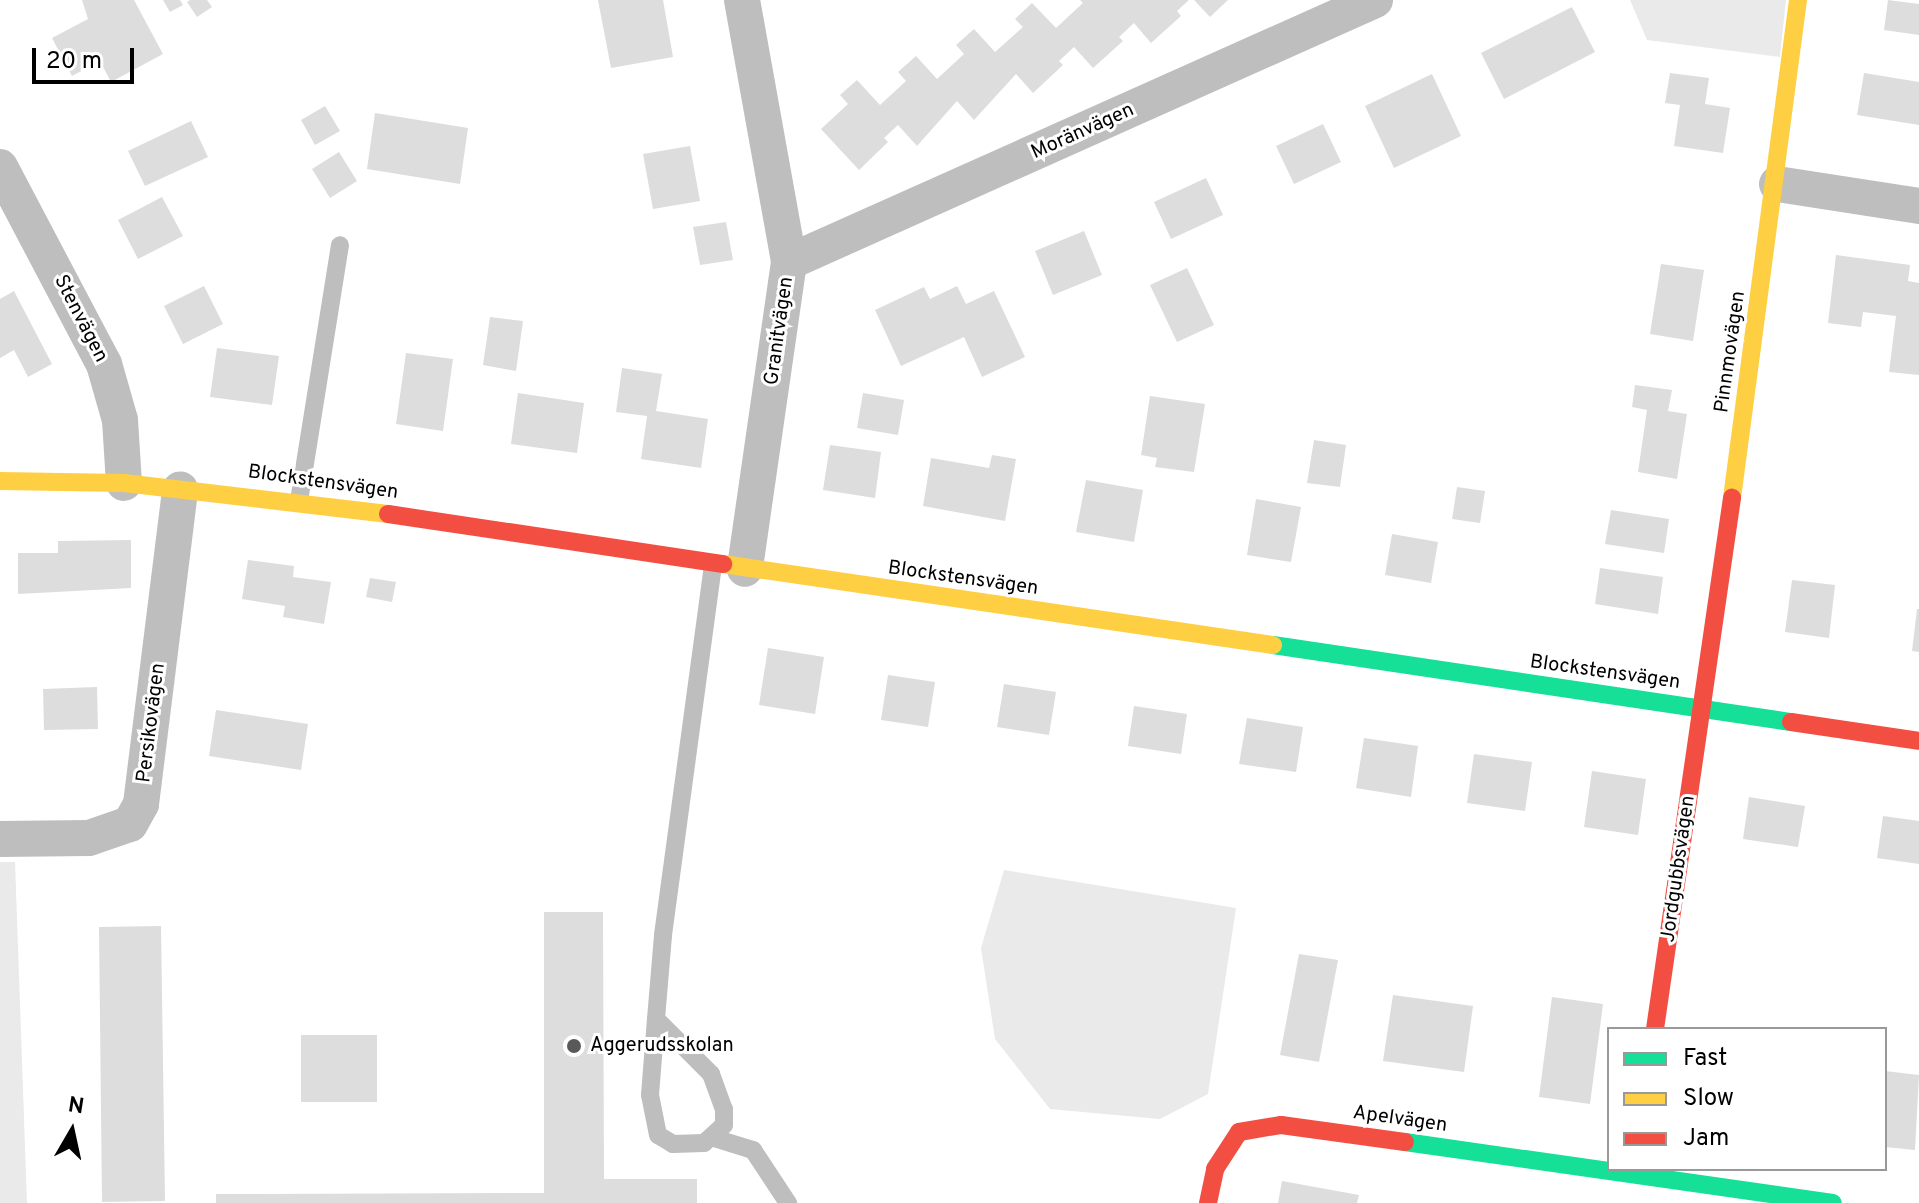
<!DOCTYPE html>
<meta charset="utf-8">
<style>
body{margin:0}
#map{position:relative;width:1919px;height:1203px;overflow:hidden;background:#fff;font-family:Overpass,sans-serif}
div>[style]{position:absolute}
.green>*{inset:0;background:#eaeaea}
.building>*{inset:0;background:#ddd}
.lane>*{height:18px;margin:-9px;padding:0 9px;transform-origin:9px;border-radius:9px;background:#bebebe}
.street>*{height:36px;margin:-18px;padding:0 18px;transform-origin:18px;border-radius:18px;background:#bebebe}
.fast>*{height:18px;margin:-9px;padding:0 9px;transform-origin:9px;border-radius:9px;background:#16e098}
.slow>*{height:18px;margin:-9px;padding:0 9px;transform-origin:9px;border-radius:9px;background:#ffcf43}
.jam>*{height:18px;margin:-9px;padding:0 9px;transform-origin:9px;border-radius:9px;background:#f24e42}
.dots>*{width:22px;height:22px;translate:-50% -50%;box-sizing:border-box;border:4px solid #fff;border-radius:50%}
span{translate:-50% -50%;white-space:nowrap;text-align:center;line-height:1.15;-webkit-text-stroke:6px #fff;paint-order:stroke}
.street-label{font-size:20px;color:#000}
.poi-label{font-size:20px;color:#000}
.left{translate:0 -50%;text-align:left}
.legend{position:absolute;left:1607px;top:1027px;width:280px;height:144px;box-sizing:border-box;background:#fff;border:2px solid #999;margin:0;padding:10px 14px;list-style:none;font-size:24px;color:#000}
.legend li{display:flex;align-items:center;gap:16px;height:40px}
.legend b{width:40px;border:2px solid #999}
.north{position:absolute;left:32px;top:1091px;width:80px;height:80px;-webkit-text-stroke:6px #fff;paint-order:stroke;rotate:9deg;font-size:22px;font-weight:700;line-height:32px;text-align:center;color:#000}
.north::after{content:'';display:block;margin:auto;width:28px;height:36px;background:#000;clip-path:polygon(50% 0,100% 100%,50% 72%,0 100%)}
.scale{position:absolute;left:32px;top:48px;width:102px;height:36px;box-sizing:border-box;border:4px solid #000;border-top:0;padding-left:10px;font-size:24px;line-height:28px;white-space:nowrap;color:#000;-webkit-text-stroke:6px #fff;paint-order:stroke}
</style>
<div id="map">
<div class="green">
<div style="clip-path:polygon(1630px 0,1786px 0,1780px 57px,1647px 40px)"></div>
<div style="clip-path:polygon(0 862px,15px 862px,27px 1203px,0 1203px)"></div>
<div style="clip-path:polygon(1004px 870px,1236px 908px,1208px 1094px,1160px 1119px,1050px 1109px,995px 1039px,981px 948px)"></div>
</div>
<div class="building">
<div style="clip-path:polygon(82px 0,134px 0,163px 54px,111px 82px,100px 61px,72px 76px,52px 38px,88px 19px)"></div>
<div style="clip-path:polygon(163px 0,180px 0,183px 5px,170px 12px)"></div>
<div style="clip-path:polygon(190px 0,207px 0,212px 7px,197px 17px,187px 2px)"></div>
<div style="clip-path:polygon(598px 0,663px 0,673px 57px,611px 68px)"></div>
<div style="clip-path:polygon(1080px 0,1189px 0,1177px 11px,1181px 16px,1151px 43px,1134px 23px,1119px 37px,1123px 41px,1093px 68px,1074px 47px,1059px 61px,1063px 65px,1033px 93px,1016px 74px,974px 120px,957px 101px,917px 146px,898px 125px,884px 138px,888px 142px,859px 170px,821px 129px,848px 104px,840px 95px,857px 80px,880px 105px,906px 81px,898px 72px,916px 56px,937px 79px,964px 54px,956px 45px,974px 29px,995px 52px,1023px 27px,1015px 19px,1032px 3px,1056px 28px,1083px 3px)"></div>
<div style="clip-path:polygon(1194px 0,1228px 0,1210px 17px)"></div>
<div style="clip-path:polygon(1888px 0,1919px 4px,1919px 35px,1884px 30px)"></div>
<div style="clip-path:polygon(1572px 7px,1595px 52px,1504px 99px,1481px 53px)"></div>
<div style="clip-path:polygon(1670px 73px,1709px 78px,1705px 104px,1730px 108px,1723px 153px,1674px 146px,1680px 105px,1665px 103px)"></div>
<div style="clip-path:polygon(1864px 73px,1919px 82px,1919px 125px,1857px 115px)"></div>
<div style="clip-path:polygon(1432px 74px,1461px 136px,1394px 168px,1365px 106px)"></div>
<div style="clip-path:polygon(325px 106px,340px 131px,315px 145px,301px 120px)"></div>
<div style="clip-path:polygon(375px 113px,468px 128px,460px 184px,367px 169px)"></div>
<div style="clip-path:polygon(191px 121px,208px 157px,145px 186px,128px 151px)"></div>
<div style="clip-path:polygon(1323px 124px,1341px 162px,1294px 184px,1276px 146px)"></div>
<div style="clip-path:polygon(690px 146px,700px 201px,653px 209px,643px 154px)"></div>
<div style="clip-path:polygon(339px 152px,357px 181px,330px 198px,312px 169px)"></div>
<div style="clip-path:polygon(1206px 178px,1223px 215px,1171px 239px,1154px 202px)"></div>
<div style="clip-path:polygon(162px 197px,183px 236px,138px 259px,118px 220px)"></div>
<div style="clip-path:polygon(726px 222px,733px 260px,700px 265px,693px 227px)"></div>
<div style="clip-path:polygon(1084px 231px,1102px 275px,1053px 295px,1035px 251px)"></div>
<div style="clip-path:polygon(1836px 255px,1910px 265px,1908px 281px,1919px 283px,1919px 375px,1889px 372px,1896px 316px,1863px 312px,1861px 327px,1828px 323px)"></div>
<div style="clip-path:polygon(1661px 264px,1704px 270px,1693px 341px,1650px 334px)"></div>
<div style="clip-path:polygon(1187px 268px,1214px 325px,1177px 342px,1150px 285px)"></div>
<div style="clip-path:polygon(204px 286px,223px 324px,183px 344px,164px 306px)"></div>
<div style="clip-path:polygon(957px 286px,966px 304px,994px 291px,1025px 357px,982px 377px,964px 337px,901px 366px,875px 310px,924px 287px,930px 299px)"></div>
<div style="clip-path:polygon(14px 291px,52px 364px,28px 377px,14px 350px,0 358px,0 299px)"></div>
<div style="clip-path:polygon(490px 317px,523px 321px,516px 371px,483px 365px)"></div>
<div style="clip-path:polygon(217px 348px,279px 356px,272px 405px,210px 397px)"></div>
<div style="clip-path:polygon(406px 353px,453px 359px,443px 431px,396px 424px)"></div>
<div style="clip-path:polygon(622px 368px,662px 374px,656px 411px,708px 419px,701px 468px,641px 459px,647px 416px,616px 412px)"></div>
<div style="clip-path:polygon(1635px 385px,1672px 390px,1668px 411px,1687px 414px,1677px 479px,1638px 472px,1647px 410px,1632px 407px)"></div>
<div style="clip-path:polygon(518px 393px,584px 403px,577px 453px,511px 444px)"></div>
<div style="clip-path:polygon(863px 393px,904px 400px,898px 435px,857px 428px)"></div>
<div style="clip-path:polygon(1150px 396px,1205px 404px,1194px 472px,1155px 467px,1157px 458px,1141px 455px)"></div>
<div style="clip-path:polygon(1314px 440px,1346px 445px,1340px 487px,1307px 483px)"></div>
<div style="clip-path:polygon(830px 445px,881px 452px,875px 498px,823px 490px)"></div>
<div style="clip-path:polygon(992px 455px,1016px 459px,1005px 521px,923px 506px,931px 458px,989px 468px)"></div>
<div style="clip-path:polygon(1086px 480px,1143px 490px,1134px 542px,1076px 532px)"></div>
<div style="clip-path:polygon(1457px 487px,1485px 491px,1480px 523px,1452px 519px)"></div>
<div style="clip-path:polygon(1256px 499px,1301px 507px,1291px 562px,1247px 555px)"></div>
<div style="clip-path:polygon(1611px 510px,1669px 519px,1664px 553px,1605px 544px)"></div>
<div style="clip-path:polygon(1392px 534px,1438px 542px,1431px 583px,1385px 575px)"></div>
<div style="clip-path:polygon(131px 540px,131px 588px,18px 594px,18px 553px,58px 553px,58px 541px)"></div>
<div style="clip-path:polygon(248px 560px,294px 566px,293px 577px,331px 582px,324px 624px,283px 617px,285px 606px,242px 599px)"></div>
<div style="clip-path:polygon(1600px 568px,1663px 577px,1658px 614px,1595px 604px)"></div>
<div style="clip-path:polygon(370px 578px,396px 582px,392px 602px,366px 597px)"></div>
<div style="clip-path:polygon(1792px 580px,1835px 585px,1829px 638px,1785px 632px)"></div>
<div style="clip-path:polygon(1917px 609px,1919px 609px,1919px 652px,1912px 651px)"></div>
<div style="clip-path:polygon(768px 648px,824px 657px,815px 714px,759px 705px)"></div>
<div style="clip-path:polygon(888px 675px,935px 682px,928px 727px,881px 720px)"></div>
<div style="clip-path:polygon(1004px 684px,1056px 692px,1049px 735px,997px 727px)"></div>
<div style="clip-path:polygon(97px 687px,98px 729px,44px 730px,43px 689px)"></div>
<div style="clip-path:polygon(1134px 706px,1187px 714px,1181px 754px,1128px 746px)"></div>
<div style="clip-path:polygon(216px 710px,308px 724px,301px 770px,209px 756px)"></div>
<div style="clip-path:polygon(1247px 718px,1303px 727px,1296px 772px,1239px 764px)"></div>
<div style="clip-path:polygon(1364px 738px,1418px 746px,1411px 797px,1356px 788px)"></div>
<div style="clip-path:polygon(1474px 754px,1532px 762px,1525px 811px,1467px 803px)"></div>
<div style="clip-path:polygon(1592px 771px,1646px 779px,1638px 835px,1584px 827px)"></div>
<div style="clip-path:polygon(1749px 797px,1805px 806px,1798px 847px,1743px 839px)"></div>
<div style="clip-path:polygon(1883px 816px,1919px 821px,1919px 864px,1877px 858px)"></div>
<div style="clip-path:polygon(544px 912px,603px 912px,604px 1179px,697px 1179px,697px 1203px,216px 1203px,216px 1194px,544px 1193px)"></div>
<div style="clip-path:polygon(161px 926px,165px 1201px,102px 1202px,99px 927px)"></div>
<div style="clip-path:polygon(1299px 954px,1338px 960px,1319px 1062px,1280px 1055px)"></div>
<div style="clip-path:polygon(1393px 995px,1473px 1006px,1464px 1072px,1383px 1061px)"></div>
<div style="clip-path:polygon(1552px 997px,1603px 1004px,1590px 1104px,1539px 1097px)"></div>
<div style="clip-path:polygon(301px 1035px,377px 1035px,377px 1102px,301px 1102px)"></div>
<div style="clip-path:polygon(1885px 1071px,1919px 1075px,1915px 1150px,1885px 1147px)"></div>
<div style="clip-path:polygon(1282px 1181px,1359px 1195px,1357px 1203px,1278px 1203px)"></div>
</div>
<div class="lane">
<div style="left:299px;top:501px;width:259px;rotate:-80.9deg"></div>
<div style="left:656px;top:1019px;width:78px;rotate:45deg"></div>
<div style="left:711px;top:1074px;width:37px;rotate:70deg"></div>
<div style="left:724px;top:1109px;width:16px;rotate:90deg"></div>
<div style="left:724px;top:1125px;width:27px;rotate:138deg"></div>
<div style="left:704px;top:1143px;width:31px;rotate:178deg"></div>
<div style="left:673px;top:1144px;width:17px;rotate:-149deg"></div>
<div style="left:658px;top:1135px;width:41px;rotate:-101.3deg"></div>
<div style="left:650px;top:1095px;width:76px;rotate:-85.5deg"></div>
<div style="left:656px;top:1019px;width:84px;rotate:-85.2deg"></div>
<div style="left:663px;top:935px;width:373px;rotate:-82.3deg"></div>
<div style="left:714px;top:1138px;width:41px;rotate:17.1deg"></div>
<div style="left:753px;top:1150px;width:64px;rotate:56.6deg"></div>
</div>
<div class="street">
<div style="left:742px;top:0;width:266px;rotate:79.8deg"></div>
<div style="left:789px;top:262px;width:310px;rotate:98.2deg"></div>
<div style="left:0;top:167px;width:223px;rotate:62.2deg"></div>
<div style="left:104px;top:364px;width:58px;rotate:74.1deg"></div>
<div style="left:120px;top:420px;width:63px;rotate:86.4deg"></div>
<div style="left:1777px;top:184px;width:144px;rotate:8.8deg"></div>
<div style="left:789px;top:262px;width:642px;rotate:-24.09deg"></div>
<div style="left:0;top:839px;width:89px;rotate:-0.6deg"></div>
<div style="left:89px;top:838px;width:43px;rotate:-18.9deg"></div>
<div style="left:130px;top:824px;width:23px;rotate:-61deg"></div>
<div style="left:141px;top:804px;width:317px;rotate:-82.9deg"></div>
</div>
<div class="fast">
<div style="left:1273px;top:645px;width:524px;rotate:8.46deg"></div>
<div style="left:1405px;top:1142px;width:432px;rotate:8.1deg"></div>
</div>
<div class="slow">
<div style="left:0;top:481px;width:124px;rotate:0.9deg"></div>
<div style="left:124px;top:483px;width:266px;rotate:6.7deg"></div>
<div style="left:1732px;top:498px;width:502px;rotate:-82.45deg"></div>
<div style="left:723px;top:564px;width:556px;rotate:8.38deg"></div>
</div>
<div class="jam">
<div style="left:388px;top:514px;width:339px;rotate:8.5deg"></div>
<div style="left:1791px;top:722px;width:129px;rotate:8.4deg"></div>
<div style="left:1655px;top:1029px;width:537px;rotate:-81.75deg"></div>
<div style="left:1208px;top:1203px;width:35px;rotate:-78deg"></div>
<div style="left:1215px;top:1169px;width:44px;rotate:-57deg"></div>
<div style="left:1239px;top:1132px;width:43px;rotate:-9.5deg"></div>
<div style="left:1281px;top:1125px;width:125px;rotate:7.8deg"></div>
</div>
<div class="dots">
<div style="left:574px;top:1046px;background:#595959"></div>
</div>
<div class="street-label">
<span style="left:1083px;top:132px;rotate:-24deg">Moränvägen</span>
<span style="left:80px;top:319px;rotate:63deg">Stenvägen</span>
<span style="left:780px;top:331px;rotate:-82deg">Granitvägen</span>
<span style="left:1731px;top:352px;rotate:-82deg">Pinnmovägen</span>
<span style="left:323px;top:483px;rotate:8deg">Blockstensvägen</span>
<span style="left:963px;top:579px;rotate:8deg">Blockstensvägen</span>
<span style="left:1605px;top:673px;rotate:8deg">Blockstensvägen</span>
<span style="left:152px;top:723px;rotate:-83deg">Persikovägen</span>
<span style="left:1679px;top:869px;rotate:-82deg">Jordgubbsvägen</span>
<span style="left:1400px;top:1120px;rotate:8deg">Apelvägen</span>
</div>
<div class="poi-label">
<span class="left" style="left:590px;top:1046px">Aggerudsskolan</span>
</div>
<ul class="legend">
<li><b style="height:10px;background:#16e098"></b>Fast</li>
<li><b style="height:10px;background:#ffcf43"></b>Slow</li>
<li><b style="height:10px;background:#f24e42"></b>Jam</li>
</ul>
<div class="north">N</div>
<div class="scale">20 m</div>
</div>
